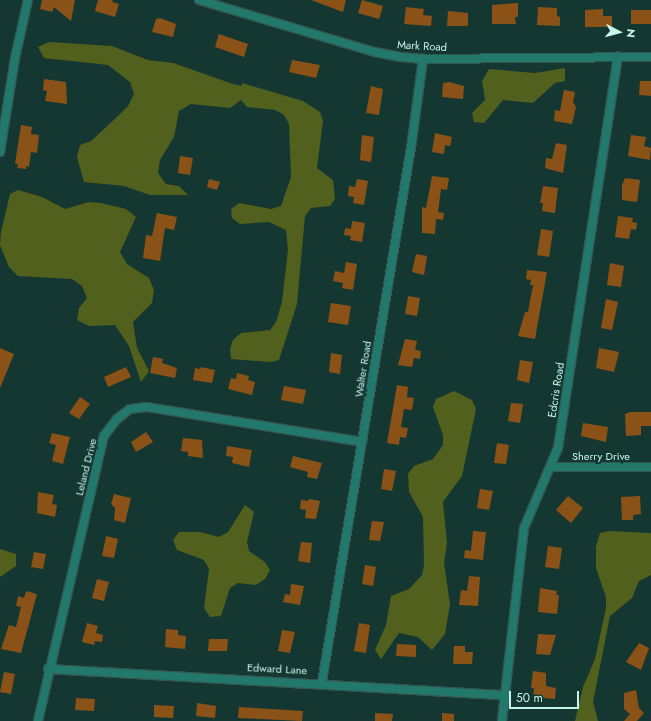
<!DOCTYPE html>
<style>
body{margin:0}
#map{position:relative;width:651px;height:721px;overflow:hidden;background:#153732;font-family:Jost,sans-serif}
div>[style]{position:absolute}
.forest>*{inset:0;background:#51601c}
.building>*{inset:0;background:#8b5218}
.roads{filter:drop-shadow(1px 0 #335650) drop-shadow(-1px 0 #335650) drop-shadow(0 1px #335650) drop-shadow(0 -1px #335650)}
.minor>*{height:8px;margin:-4px;padding:0 4px;transform-origin:4px;border-radius:4px;background:#22786b}
span{translate:-50% -50%;white-space:nowrap;text-align:center;line-height:1.15;-webkit-text-stroke:4px #153732;paint-order:stroke}
.street-label{font-size:11px;color:#c5f5eb}
.north{position:absolute;left:599px;top:12px;width:40px;height:40px;-webkit-text-stroke:3px #153732;paint-order:stroke;rotate:96deg;font-size:11px;font-weight:700;line-height:16px;text-align:center;color:#c5f5eb}
.north::after{content:'';display:block;margin:auto;width:14px;height:18px;background:#c5f5eb;clip-path:polygon(50% 0,100% 100%,50% 72%,0 100%)}
.scale{position:absolute;left:509px;top:691px;width:70px;height:18px;box-sizing:border-box;border:2px solid #c5f5eb;border-top:0;padding-left:5px;font-size:12px;line-height:14px;white-space:nowrap;color:#c5f5eb;-webkit-text-stroke:3px #153732;paint-order:stroke}
</style>
<div id="map">
<div class="forest">
<div style="clip-path:polygon(49px 42px,112px 46px,148px 60px,173px 63px,233px 84px,242px 86px,242px 83px,303px 101px,320px 112px,323px 121px,317px 168px,333px 180px,335px 199px,330px 206px,311px 208px,305px 216px,297px 304px,279px 360px,271px 362px,231px 359px,230px 349px,233px 340px,241px 333px,270px 330px,276px 322px,282px 302px,288px 250px,286px 230px,269px 222px,240px 224px,232px 218px,231px 209px,239px 203px,271px 209px,281px 206px,291px 177px,289px 124px,284px 115px,275px 110px,247px 107px,241px 100px,230px 108px,191px 104px,179px 111px,174px 137px,160px 160px,158px 173px,166px 184px,179px 186px,188px 195px,150px 195px,124px 186px,84px 182px,77px 157px,80px 145px,91px 141px,119px 115px,128px 106px,134px 94px,130px 82px,108px 65px,44px 58px,38px 47px)"></div>
<div style="clip-path:polygon(565px 68px,565px 81px,555px 83px,533px 103px,503px 100px,484px 123px,474px 122px,472px 113px,485px 100px,482px 81px,489px 69px,535px 73px)"></div>
<div style="clip-path:polygon(18px 190px,42px 197px,65px 209px,89px 202px,101px 203px,126px 209px,136px 217px,120px 252px,127px 264px,149px 278px,154px 290px,152px 303px,133px 322px,137px 348px,149px 371px,141px 382px,129px 346px,115px 325px,89px 326px,77px 320px,79px 308px,87px 298px,82px 286px,72px 279px,18px 276px,9px 267px,0 245px,1px 232px,10px 194px)"></div>
<div style="clip-path:polygon(454px 391px,472px 400px,476px 409px,462px 476px,443px 502px,447px 543px,444px 563px,450px 604px,445px 634px,432px 650px,418px 637px,399px 633px,381px 659px,375px 650px,386px 625px,391px 596px,409px 589px,422px 575px,424px 565px,423px 517px,409px 492px,408px 474px,414px 466px,433px 459px,443px 445px,443px 435px,433px 407px,436px 399px)"></div>
<div style="clip-path:polygon(245px 505px,254px 512px,247px 542px,249px 551px,265px 562px,270px 570px,265px 579px,256px 585px,238px 583px,230px 588px,221px 616px,210px 617px,204px 608px,209px 569px,204px 560px,177px 550px,173px 540px,179px 532px,200px 532px,219px 537px,228px 532px)"></div>
<div style="clip-path:polygon(610px 531px,651px 533px,651px 575px,639px 581px,632px 598px,610px 616px,593px 702px,598px 721px,575px 721px,583px 687px,595px 659px,606px 608px,606px 597px,596px 568px,596px 546px,600px 533px)"></div>
<div style="clip-path:polygon(0 549px,16px 554px,16px 566px,0 577px)"></div>
</div>
<div class="building">
<div style="clip-path:polygon(42px 0,75px 0,71px 21px,54px 7px,52px 12px,40px 9px)"></div>
<div style="clip-path:polygon(98px 0,113px 0,112px 2px,119px 4px,115px 17px,95px 11px)"></div>
<div style="clip-path:polygon(311px 0,346px 0,343px 12px)"></div>
<div style="clip-path:polygon(362px 0,383px 6px,379px 19px,358px 13px)"></div>
<div style="clip-path:polygon(518px 3px,518px 17px,515px 17px,516px 24px,492px 24px,492px 5px)"></div>
<div style="clip-path:polygon(406px 7px,424px 9px,423px 15px,432px 16px,431px 26px,404px 24px)"></div>
<div style="clip-path:polygon(538px 7px,557px 8px,557px 16px,560px 17px,560px 26px,537px 25px)"></div>
<div style="clip-path:polygon(603px 9px,603px 16px,612px 16px,612px 27px,585px 27px,585px 10px)"></div>
<div style="clip-path:polygon(631px 10px,651px 10px,651px 24px,631px 24px)"></div>
<div style="clip-path:polygon(448px 11px,468px 13px,468px 26px,447px 26px)"></div>
<div style="clip-path:polygon(160px 18px,176px 24px,173px 37px,152px 32px,156px 19px)"></div>
<div style="clip-path:polygon(219px 34px,248px 44px,244px 57px,215px 47px)"></div>
<div style="clip-path:polygon(292px 60px,320px 65px,316px 78px,289px 72px)"></div>
<div style="clip-path:polygon(44px 79px,66px 82px,67px 104px,45px 101px,47px 91px,43px 90px)"></div>
<div style="clip-path:polygon(640px 81px,651px 81px,651px 96px,639px 95px)"></div>
<div style="clip-path:polygon(449px 82px,464px 86px,463px 99px,442px 97px,443px 83px)"></div>
<div style="clip-path:polygon(371px 86px,383px 89px,379px 115px,366px 113px)"></div>
<div style="clip-path:polygon(564px 90px,575px 92px,573px 102px,576px 107px,572px 124px,554px 121px,555px 110px,560px 111px)"></div>
<div style="clip-path:polygon(21px 125px,32px 127px,31px 134px,39px 135px,37px 153px,31px 152px,29px 167px,26px 166px,26px 169px,17px 168px,18px 164px,15px 164px)"></div>
<div style="clip-path:polygon(435px 133px,452px 137px,450px 146px,445px 145px,444px 154px,432px 152px)"></div>
<div style="clip-path:polygon(362px 135px,374px 137px,371px 162px,360px 160px)"></div>
<div style="clip-path:polygon(631px 135px,646px 137px,644px 146px,651px 148px,650px 160px,628px 156px)"></div>
<div style="clip-path:polygon(556px 143px,567px 145px,563px 173px,545px 168px,546px 158px,552px 159px)"></div>
<div style="clip-path:polygon(180px 156px,193px 158px,190px 175px,178px 173px)"></div>
<div style="clip-path:polygon(432px 176px,449px 178px,447px 190px,441px 189px,438px 212px,444px 213px,443px 220px,436px 219px,435px 234px,422px 233px,422px 207px,426px 208px)"></div>
<div style="clip-path:polygon(625px 178px,640px 180px,637px 202px,622px 200px,622px 185px)"></div>
<div style="clip-path:polygon(209px 179px,220px 182px,217px 190px,207px 187px)"></div>
<div style="clip-path:polygon(357px 179px,368px 181px,364px 205px,353px 203px,354px 197px,348px 196px,349px 186px,355px 187px)"></div>
<div style="clip-path:polygon(543px 186px,558px 188px,555px 213px,542px 211px,543px 203px,540px 203px)"></div>
<div style="clip-path:polygon(157px 213px,177px 217px,174px 230px,165px 228px,160px 261px,143px 258px,146px 235px,152px 236px)"></div>
<div style="clip-path:polygon(618px 216px,633px 218px,632px 222px,637px 223px,636px 230px,631px 229px,629px 239px,615px 237px)"></div>
<div style="clip-path:polygon(352px 221px,365px 223px,362px 242px,350px 240px,351px 236px,344px 235px,345px 228px,351px 229px)"></div>
<div style="clip-path:polygon(541px 229px,553px 231px,549px 257px,537px 255px)"></div>
<div style="clip-path:polygon(416px 254px,427px 256px,424px 275px,412px 272px)"></div>
<div style="clip-path:polygon(346px 262px,357px 264px,353px 290px,342px 288px,343px 283px,333px 281px,335px 271px,344px 273px)"></div>
<div style="clip-path:polygon(610px 263px,624px 266px,621px 287px,607px 285px)"></div>
<div style="clip-path:polygon(527px 270px,547px 272px,535px 339px,518px 336px,525px 312px,528px 312px,533px 285px,530px 285px,531px 280px,526px 279px)"></div>
<div style="clip-path:polygon(408px 296px,420px 298px,417px 316px,405px 314px)"></div>
<div style="clip-path:polygon(606px 299px,618px 302px,612px 330px,601px 328px)"></div>
<div style="clip-path:polygon(331px 303px,351px 306px,348px 325px,328px 322px)"></div>
<div style="clip-path:polygon(405px 339px,417px 341px,415px 350px,421px 351px,420px 359px,414px 358px,412px 367px,398px 365px)"></div>
<div style="clip-path:polygon(0 348px,14px 354px,0 388px)"></div>
<div style="clip-path:polygon(599px 348px,619px 352px,614px 372px,596px 368px)"></div>
<div style="clip-path:polygon(331px 353px,342px 355px,340px 374px,329px 372px)"></div>
<div style="clip-path:polygon(153px 357px,163px 359px,162px 363px,177px 368px,175px 378px,150px 373px)"></div>
<div style="clip-path:polygon(520px 360px,533px 362px,529px 383px,517px 380px)"></div>
<div style="clip-path:polygon(126px 367px,131px 377px,108px 387px,104px 377px)"></div>
<div style="clip-path:polygon(201px 367px,215px 370px,212px 383px,193px 380px,195px 368px,200px 369px)"></div>
<div style="clip-path:polygon(237px 373px,249px 376px,248px 380px,255px 382px,252px 395px,228px 389px,231px 378px,236px 379px)"></div>
<div style="clip-path:polygon(397px 385px,408px 387px,407px 397px,414px 398px,412px 410px,404px 409px,401px 427px,408px 428px,406px 438px,400px 437px,399px 445px,387px 443px)"></div>
<div style="clip-path:polygon(284px 386px,306px 390px,303px 404px,281px 400px)"></div>
<div style="clip-path:polygon(80px 397px,90px 404px,79px 419px,69px 413px)"></div>
<div style="clip-path:polygon(511px 403px,523px 404px,520px 423px,508px 421px)"></div>
<div style="clip-path:polygon(630px 412px,651px 412px,651px 426px,641px 426px,641px 435px,626px 436px,625px 414px)"></div>
<div style="clip-path:polygon(583px 423px,608px 427px,606px 442px,581px 436px)"></div>
<div style="clip-path:polygon(146px 432px,153px 442px,136px 452px,131px 442px)"></div>
<div style="clip-path:polygon(52px 433px,70px 437px,63px 464px,52px 461px,56px 445px,49px 443px)"></div>
<div style="clip-path:polygon(183px 438px,202px 440px,203px 458px,188px 456px,188px 452px,181px 451px)"></div>
<div style="clip-path:polygon(497px 443px,509px 445px,506px 464px,494px 463px)"></div>
<div style="clip-path:polygon(227px 446px,252px 450px,249px 467px,232px 463px,233px 457px,226px 456px)"></div>
<div style="clip-path:polygon(293px 456px,322px 463px,317px 479px,307px 477px,308px 472px,290px 467px)"></div>
<div style="clip-path:polygon(384px 469px,396px 471px,392px 491px,381px 489px)"></div>
<div style="clip-path:polygon(480px 489px,493px 491px,489px 510px,477px 508px)"></div>
<div style="clip-path:polygon(38px 492px,54px 495px,52px 504px,57px 505px,55px 517px,37px 513px)"></div>
<div style="clip-path:polygon(114px 494px,131px 498px,125px 523px,114px 520px,115px 508px,111px 504px)"></div>
<div style="clip-path:polygon(568px 496px,583px 508px,571px 523px,556px 510px)"></div>
<div style="clip-path:polygon(640px 496px,641px 514px,633px 515px,633px 520px,622px 520px,621px 497px)"></div>
<div style="clip-path:polygon(309px 499px,320px 501px,316px 519px,305px 518px,306px 510px,300px 509px,301px 500px,308px 501px)"></div>
<div style="clip-path:polygon(372px 521px,384px 522px,380px 541px,369px 540px)"></div>
<div style="clip-path:polygon(473px 531px,486px 532px,483px 560px,464px 558px,465px 550px,471px 551px)"></div>
<div style="clip-path:polygon(106px 536px,118px 539px,114px 558px,102px 556px)"></div>
<div style="clip-path:polygon(301px 542px,312px 543px,310px 563px,298px 561px)"></div>
<div style="clip-path:polygon(548px 546px,562px 548px,559px 569px,545px 567px)"></div>
<div style="clip-path:polygon(34px 552px,46px 554px,43px 569px,31px 567px)"></div>
<div style="clip-path:polygon(365px 565px,376px 567px,373px 586px,362px 584px)"></div>
<div style="clip-path:polygon(469px 576px,480px 577px,478px 606px,459px 605px,461px 590px,467px 591px)"></div>
<div style="clip-path:polygon(97px 579px,109px 582px,104px 601px,92px 598px)"></div>
<div style="clip-path:polygon(291px 584px,304px 586px,300px 605px,283px 602px,285px 594px,290px 595px)"></div>
<div style="clip-path:polygon(540px 588px,557px 591px,556px 595px,559px 595px,557px 614px,538px 612px)"></div>
<div style="clip-path:polygon(26px 591px,37px 594px,21px 653px,1px 649px,9px 625px,16px 627px,21px 607px,16px 606px,18px 596px,24px 598px)"></div>
<div style="clip-path:polygon(87px 623px,98px 626px,96px 633px,103px 635px,102px 642px,95px 641px,94px 645px,82px 642px)"></div>
<div style="clip-path:polygon(359px 623px,370px 625px,366px 653px,354px 651px)"></div>
<div style="clip-path:polygon(166px 629px,178px 630px,178px 635px,186px 636px,185px 649px,165px 647px)"></div>
<div style="clip-path:polygon(282px 630px,295px 632px,290px 653px,278px 651px)"></div>
<div style="clip-path:polygon(538px 634px,556px 635px,550px 655px,536px 654px)"></div>
<div style="clip-path:polygon(209px 639px,228px 639px,227px 651px,208px 651px)"></div>
<div style="clip-path:polygon(639px 643px,649px 648px,641px 670px,626px 662px)"></div>
<div style="clip-path:polygon(397px 644px,416px 645px,416px 657px,396px 656px)"></div>
<div style="clip-path:polygon(454px 646px,465px 646px,465px 652px,473px 652px,472px 664px,453px 664px)"></div>
<div style="clip-path:polygon(533px 671px,546px 673px,546px 686px,556px 688px,555px 699px,533px 697px,534px 688px,531px 688px)"></div>
<div style="clip-path:polygon(4px 672px,15px 674px,11px 694px,0 692px)"></div>
<div style="clip-path:polygon(636px 690px,639px 708px,644px 713px,637px 721px,624px 721px,630px 714px,624px 709px,624px 693px)"></div>
<div style="clip-path:polygon(76px 698px,95px 699px,94px 711px,75px 710px)"></div>
<div style="clip-path:polygon(197px 703px,216px 706px,215px 718px,196px 716px)"></div>
<div style="clip-path:polygon(154px 705px,174px 706px,173px 718px,154px 717px)"></div>
<div style="clip-path:polygon(239px 707px,303px 711px,302px 721px,238px 718px)"></div>
<div style="clip-path:polygon(375px 713px,393px 714px,392px 721px,375px 721px)"></div>
<div style="clip-path:polygon(442px 713px,454px 714px,454px 721px,442px 721px)"></div>
</div>
<div class="roads">
<div class="minor">
<div style="left:199px;top:0;width:184px;rotate:16.5deg"></div>
<div style="left:375px;top:52px;width:26px;rotate:11deg"></div>
<div style="left:401px;top:57px;width:22px;rotate:5deg"></div>
<div style="left:423px;top:59px;width:228px;rotate:-0.5deg"></div>
<div style="left:0;top:152px;width:95px;rotate:-80.9deg"></div>
<div style="left:15px;top:58px;width:59px;rotate:-77.4deg"></div>
<div style="left:551px;top:467px;width:100px"></div>
<div style="left:48px;top:669px;width:458px;rotate:3.3deg"></div>
<div style="left:322px;top:682px;width:548px;rotate:-80.55deg"></div>
<div style="left:412px;top:141px;width:83px;rotate:-82.4deg"></div>
<div style="left:38px;top:721px;width:293px;rotate:-77deg"></div>
<div style="left:104px;top:436px;width:21px;rotate:-53deg"></div>
<div style="left:117px;top:419px;width:16px;rotate:-38deg"></div>
<div style="left:130px;top:409px;width:17px;rotate:-7deg"></div>
<div style="left:147px;top:407px;width:218px;rotate:9.2deg"></div>
<div style="left:502px;top:721px;width:194px;rotate:-83.5deg"></div>
<div style="left:524px;top:528px;width:87px;rotate:-67deg"></div>
<div style="left:558px;top:448px;width:396px;rotate:-81.3deg"></div>
</div>
</div>
<div class="street-label">
<span style="left:422px;top:46px;rotate:3deg">Mark Road</span>
<span style="left:363px;top:369px;rotate:-81deg">Walter Road</span>
<span style="left:556px;top:390px;rotate:-81deg">Edcris Road</span>
<span style="left:601px;top:456px">Sherry Drive</span>
<span style="left:86px;top:467px;rotate:-76deg">Leland Drive</span>
<span style="left:277px;top:669px;rotate:3deg">Edward Lane</span>
</div>
<div class="north">N</div>
<div class="scale">50 m</div>
</div>
